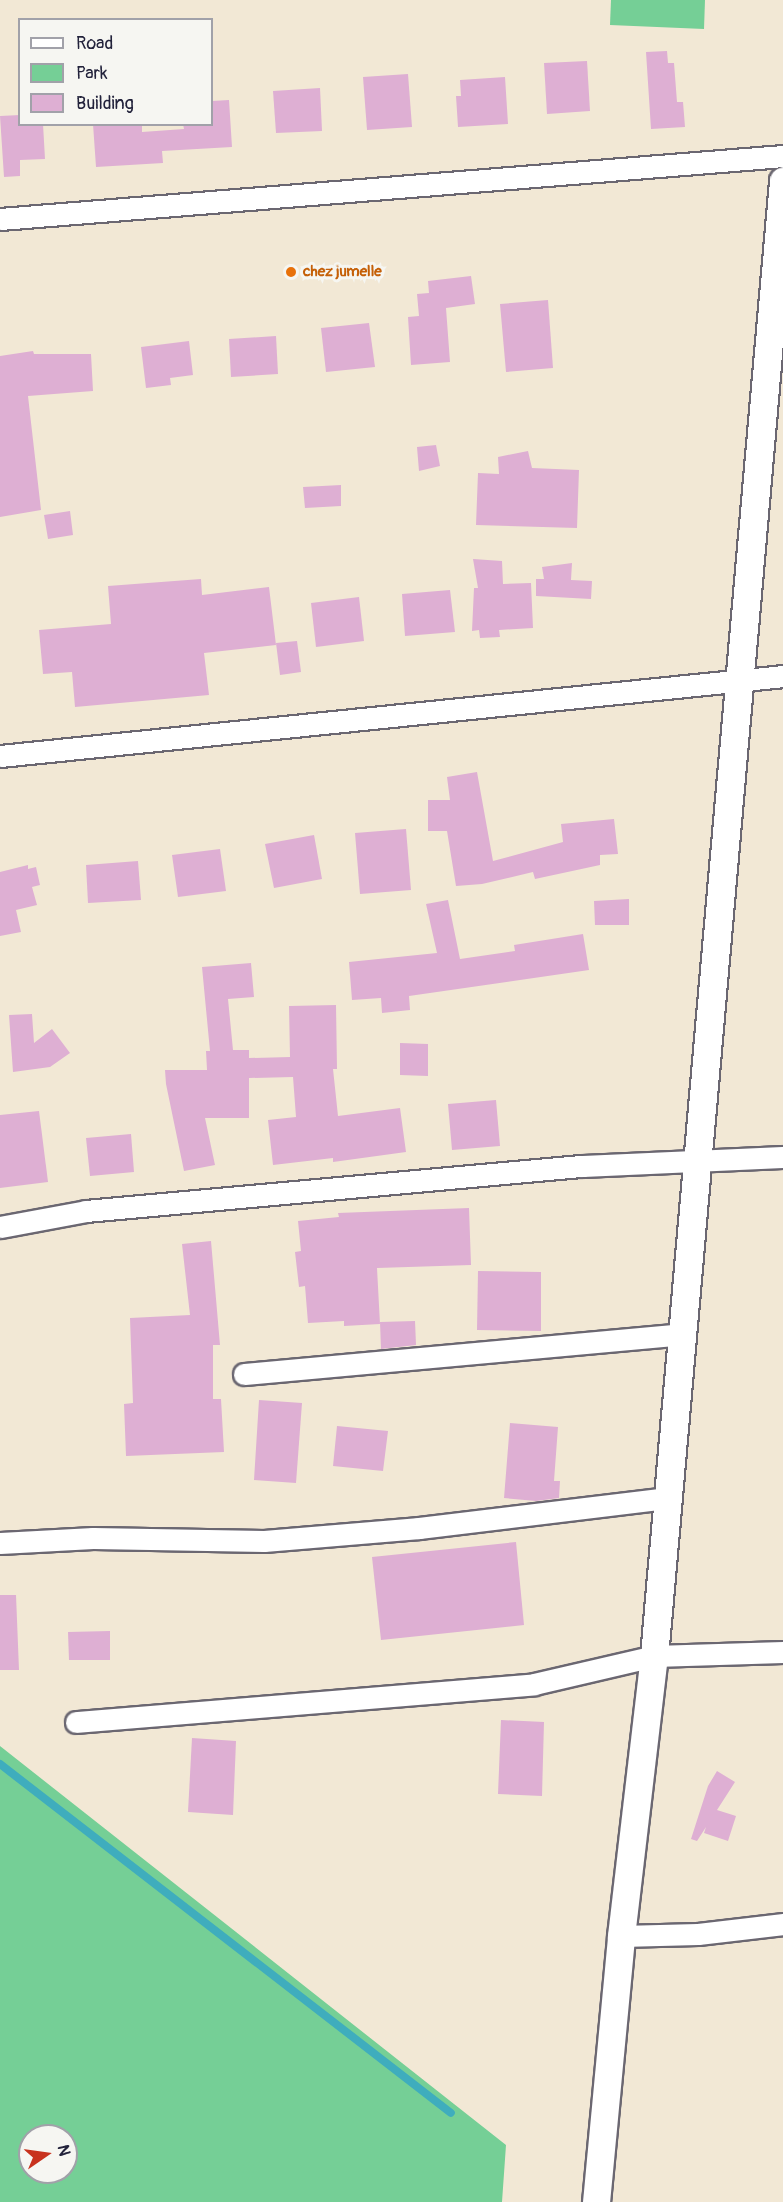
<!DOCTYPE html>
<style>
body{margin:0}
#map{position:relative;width:783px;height:2202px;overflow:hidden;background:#f2e8d5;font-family:Pangolin,sans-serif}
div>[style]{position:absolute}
.green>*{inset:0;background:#75cf96}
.stream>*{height:8px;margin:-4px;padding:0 4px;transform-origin:4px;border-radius:4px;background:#3fadbd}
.building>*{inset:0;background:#deafd3}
.roads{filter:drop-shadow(2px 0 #6b6771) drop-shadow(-2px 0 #6b6771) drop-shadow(0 2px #6b6771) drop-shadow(0 -2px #6b6771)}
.minor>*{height:21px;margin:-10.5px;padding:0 10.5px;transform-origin:10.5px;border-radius:10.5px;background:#fff}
.tertiary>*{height:27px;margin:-13.5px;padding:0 13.5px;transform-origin:13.5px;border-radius:13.5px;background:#fff}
.dots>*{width:16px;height:16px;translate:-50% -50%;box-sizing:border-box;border:3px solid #f6f6f2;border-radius:50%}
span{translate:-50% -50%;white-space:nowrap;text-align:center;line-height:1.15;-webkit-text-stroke:6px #f6f6f2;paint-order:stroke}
.food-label{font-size:15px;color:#c56008;font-weight:700}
.left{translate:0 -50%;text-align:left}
.legend{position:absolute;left:18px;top:18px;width:195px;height:108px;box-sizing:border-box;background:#f6f6f2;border:2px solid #a1a1a9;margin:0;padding:8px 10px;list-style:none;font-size:18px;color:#22223b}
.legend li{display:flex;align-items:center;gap:12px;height:30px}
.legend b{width:30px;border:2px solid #a1a1a9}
.north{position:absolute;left:18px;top:2124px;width:60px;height:60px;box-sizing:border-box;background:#f6f6f2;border:2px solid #a1a1a9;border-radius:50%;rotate:77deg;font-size:16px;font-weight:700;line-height:24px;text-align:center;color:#22223b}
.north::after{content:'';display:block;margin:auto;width:21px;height:27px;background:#c8321e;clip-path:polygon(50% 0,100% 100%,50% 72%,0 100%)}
</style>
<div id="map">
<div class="green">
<div style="clip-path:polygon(611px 0,705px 0,704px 29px,610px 25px)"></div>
<div style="clip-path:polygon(evenodd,0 1746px,506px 2145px,502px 2202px,0 2202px,0 1746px,30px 2136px,66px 2136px,66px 2172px,30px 2172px,30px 2136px)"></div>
</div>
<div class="stream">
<div style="left:0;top:1764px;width:570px;rotate:37.73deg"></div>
</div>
<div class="building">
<div style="clip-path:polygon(667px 51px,668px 63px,674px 63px,677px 102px,683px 102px,685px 127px,651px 129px,646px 52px)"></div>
<div style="clip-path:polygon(587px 61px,590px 111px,547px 114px,544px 63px)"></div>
<div style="clip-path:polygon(408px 74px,412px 127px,367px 130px,363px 77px)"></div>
<div style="clip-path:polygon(505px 77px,508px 124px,458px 127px,456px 96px,461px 96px,460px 80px)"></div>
<div style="clip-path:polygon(320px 88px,322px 131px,276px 133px,273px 91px)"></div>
<div style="clip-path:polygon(229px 100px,232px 147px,162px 151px,163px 163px,96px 167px,93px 124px,142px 124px,142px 132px,184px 129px,183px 124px,212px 124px,212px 101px)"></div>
<div style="clip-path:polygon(20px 115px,20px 124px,43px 124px,45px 159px,20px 160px,20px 176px,4px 177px,0 116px)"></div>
<div style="clip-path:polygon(471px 276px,475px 304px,446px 308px,450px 362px,411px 365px,408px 317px,419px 316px,417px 294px,429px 293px,428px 281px)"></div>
<div style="clip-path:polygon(548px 300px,553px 368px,506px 372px,500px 304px)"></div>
<div style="clip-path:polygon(369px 323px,375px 367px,326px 372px,321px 328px)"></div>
<div style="clip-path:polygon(276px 336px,278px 374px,231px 377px,229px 339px)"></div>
<div style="clip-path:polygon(189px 341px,193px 375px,170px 378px,171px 385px,146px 388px,141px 347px)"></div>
<div style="clip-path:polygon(33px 351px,34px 354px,91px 354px,93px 391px,28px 396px,41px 510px,0 517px,0 356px)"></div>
<div style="clip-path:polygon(436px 445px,440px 466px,419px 471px,417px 447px)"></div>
<div style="clip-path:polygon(528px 451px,532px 468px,579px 470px,577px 528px,476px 525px,478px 473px,499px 474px,498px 457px)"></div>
<div style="clip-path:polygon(341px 485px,341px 506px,305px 508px,303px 487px)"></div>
<div style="clip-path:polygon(70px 511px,73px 535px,48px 539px,44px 515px)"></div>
<div style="clip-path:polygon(473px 559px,502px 561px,503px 584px,531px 583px,533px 628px,499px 630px,500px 637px,480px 638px,479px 630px,472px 631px,474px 588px,478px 588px)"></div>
<div style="clip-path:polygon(572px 563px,571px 580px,592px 581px,591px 599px,536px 596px,536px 579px,544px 579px,542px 567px)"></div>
<div style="clip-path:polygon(201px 579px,202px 595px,269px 587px,276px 645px,204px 653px,209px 695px,75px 707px,72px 672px,43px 674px,39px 630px,111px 624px,108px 586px)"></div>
<div style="clip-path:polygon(450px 590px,455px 632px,405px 636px,402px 594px)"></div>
<div style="clip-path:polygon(359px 597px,364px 641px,316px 647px,311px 603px)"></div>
<div style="clip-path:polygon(297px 641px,301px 672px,280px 675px,276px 643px)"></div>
<div style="clip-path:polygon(477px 772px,493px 861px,563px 842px,561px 824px,614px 819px,618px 854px,600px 855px,600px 865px,535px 879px,533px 872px,482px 884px,456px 886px,447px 831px,428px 831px,428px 800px,450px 800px,447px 777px)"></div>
<div style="clip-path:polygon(406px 829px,411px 890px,360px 894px,355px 833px)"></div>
<div style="clip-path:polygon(314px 835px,322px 879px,274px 888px,265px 844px)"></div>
<div style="clip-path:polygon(220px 849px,226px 891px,178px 897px,172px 855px)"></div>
<div style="clip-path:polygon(138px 861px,141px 900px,88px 903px,86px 865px)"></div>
<div style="clip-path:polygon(28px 865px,28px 869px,36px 867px,40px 885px,32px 887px,37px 905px,16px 910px,21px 932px,0 936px,0 872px)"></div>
<div style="clip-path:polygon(629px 899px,629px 925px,595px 925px,594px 901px)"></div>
<div style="clip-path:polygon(448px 900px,460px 959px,515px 951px,514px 945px,583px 934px,589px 970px,409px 996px,410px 1010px,382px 1013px,381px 998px,352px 1000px,349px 962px,437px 953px,426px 904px)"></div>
<div style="clip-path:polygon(251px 963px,254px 997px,228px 999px,233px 1050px,249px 1050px,249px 1058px,290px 1057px,289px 1006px,336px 1005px,337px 1069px,333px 1069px,338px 1116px,400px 1108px,406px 1152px,333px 1162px,333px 1158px,273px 1165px,268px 1120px,296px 1117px,293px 1077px,249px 1078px,249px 1118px,205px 1118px,215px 1165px,184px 1171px,166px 1084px,165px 1070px,207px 1070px,206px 1051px,210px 1051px,202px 967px)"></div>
<div style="clip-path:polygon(32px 1014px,34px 1043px,52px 1029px,70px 1053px,50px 1067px,13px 1072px,9px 1015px)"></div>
<div style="clip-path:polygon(400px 1043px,428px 1044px,428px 1076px,400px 1075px)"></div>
<div style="clip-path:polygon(496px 1100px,500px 1146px,452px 1150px,448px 1104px)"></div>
<div style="clip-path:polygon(39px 1111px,48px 1182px,0 1188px,0 1115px)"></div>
<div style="clip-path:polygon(131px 1134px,134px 1172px,90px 1176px,86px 1138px)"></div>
<div style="clip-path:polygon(469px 1208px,471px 1265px,377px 1268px,380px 1324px,344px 1326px,344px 1321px,308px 1323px,305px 1286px,299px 1287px,295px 1252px,301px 1251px,298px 1221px,339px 1217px,338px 1213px)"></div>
<div style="clip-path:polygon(211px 1241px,220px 1345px,213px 1345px,213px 1399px,221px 1399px,224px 1452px,126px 1456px,124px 1404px,133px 1403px,130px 1318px,190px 1315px,182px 1244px)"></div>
<div style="clip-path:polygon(478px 1271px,541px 1272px,541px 1331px,477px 1330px)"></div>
<div style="clip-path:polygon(415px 1321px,416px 1345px,381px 1349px,380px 1322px)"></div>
<div style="clip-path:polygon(259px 1400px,302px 1403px,296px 1483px,254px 1480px)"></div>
<div style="clip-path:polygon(510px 1423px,558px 1427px,554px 1481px,560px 1481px,559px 1498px,536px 1501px,504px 1498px)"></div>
<div style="clip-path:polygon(337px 1426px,388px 1431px,383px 1471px,333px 1466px)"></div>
<div style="clip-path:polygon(516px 1542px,524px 1625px,381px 1640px,372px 1557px)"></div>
<div style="clip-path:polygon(0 1595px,16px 1595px,19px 1670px,0 1670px)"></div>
<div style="clip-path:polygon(110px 1631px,110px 1660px,69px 1660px,68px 1632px)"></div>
<div style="clip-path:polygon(501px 1720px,544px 1722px,542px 1796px,498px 1794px)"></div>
<div style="clip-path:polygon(192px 1738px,236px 1741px,233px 1815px,188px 1812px)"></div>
<div style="clip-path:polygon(717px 1771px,735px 1782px,717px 1810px,736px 1816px,728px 1841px,704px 1833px,706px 1827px,697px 1841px,691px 1839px,708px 1786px)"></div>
</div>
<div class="roads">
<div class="minor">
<div style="left:0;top:219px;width:786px;rotate:-4.6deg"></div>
<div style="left:0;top:756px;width:787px;rotate:-5.83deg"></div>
<div style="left:0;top:1227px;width:87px;rotate:-10.5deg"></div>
<div style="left:86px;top:1211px;width:498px;rotate:-5.2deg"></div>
<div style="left:582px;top:1166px;width:201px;rotate:-2.6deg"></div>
<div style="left:244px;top:1374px;width:440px;rotate:-5.2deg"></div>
<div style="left:0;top:1543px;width:93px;rotate:-3.1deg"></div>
<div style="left:93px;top:1538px;width:171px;rotate:1deg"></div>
<div style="left:264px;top:1541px;width:156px;rotate:-4.8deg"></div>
<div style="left:419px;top:1528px;width:251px;rotate:-6.9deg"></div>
<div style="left:76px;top:1722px;width:460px;rotate:-4.7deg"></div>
<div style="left:534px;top:1684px;width:123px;rotate:-13.1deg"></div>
<div style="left:654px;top:1656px;width:129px;rotate:-1.8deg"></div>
<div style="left:621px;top:1936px;width:77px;rotate:-1.5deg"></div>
<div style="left:698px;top:1934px;width:86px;rotate:-6.7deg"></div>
</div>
<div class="tertiary">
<div style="left:596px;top:2202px;width:267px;rotate:-84.6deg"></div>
<div style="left:621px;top:1936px;width:282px;rotate:-83.3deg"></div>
<div style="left:654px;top:1656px;width:1481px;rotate:-85deg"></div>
</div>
</div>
<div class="dots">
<div style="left:291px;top:272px;background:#e8710a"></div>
</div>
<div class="food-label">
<span class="left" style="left:303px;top:272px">chez jumelle</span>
</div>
<ul class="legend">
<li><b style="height:8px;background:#fff"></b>Road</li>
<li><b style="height:16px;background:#75cf96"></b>Park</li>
<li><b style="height:16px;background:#deafd3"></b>Building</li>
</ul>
<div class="north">N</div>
</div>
